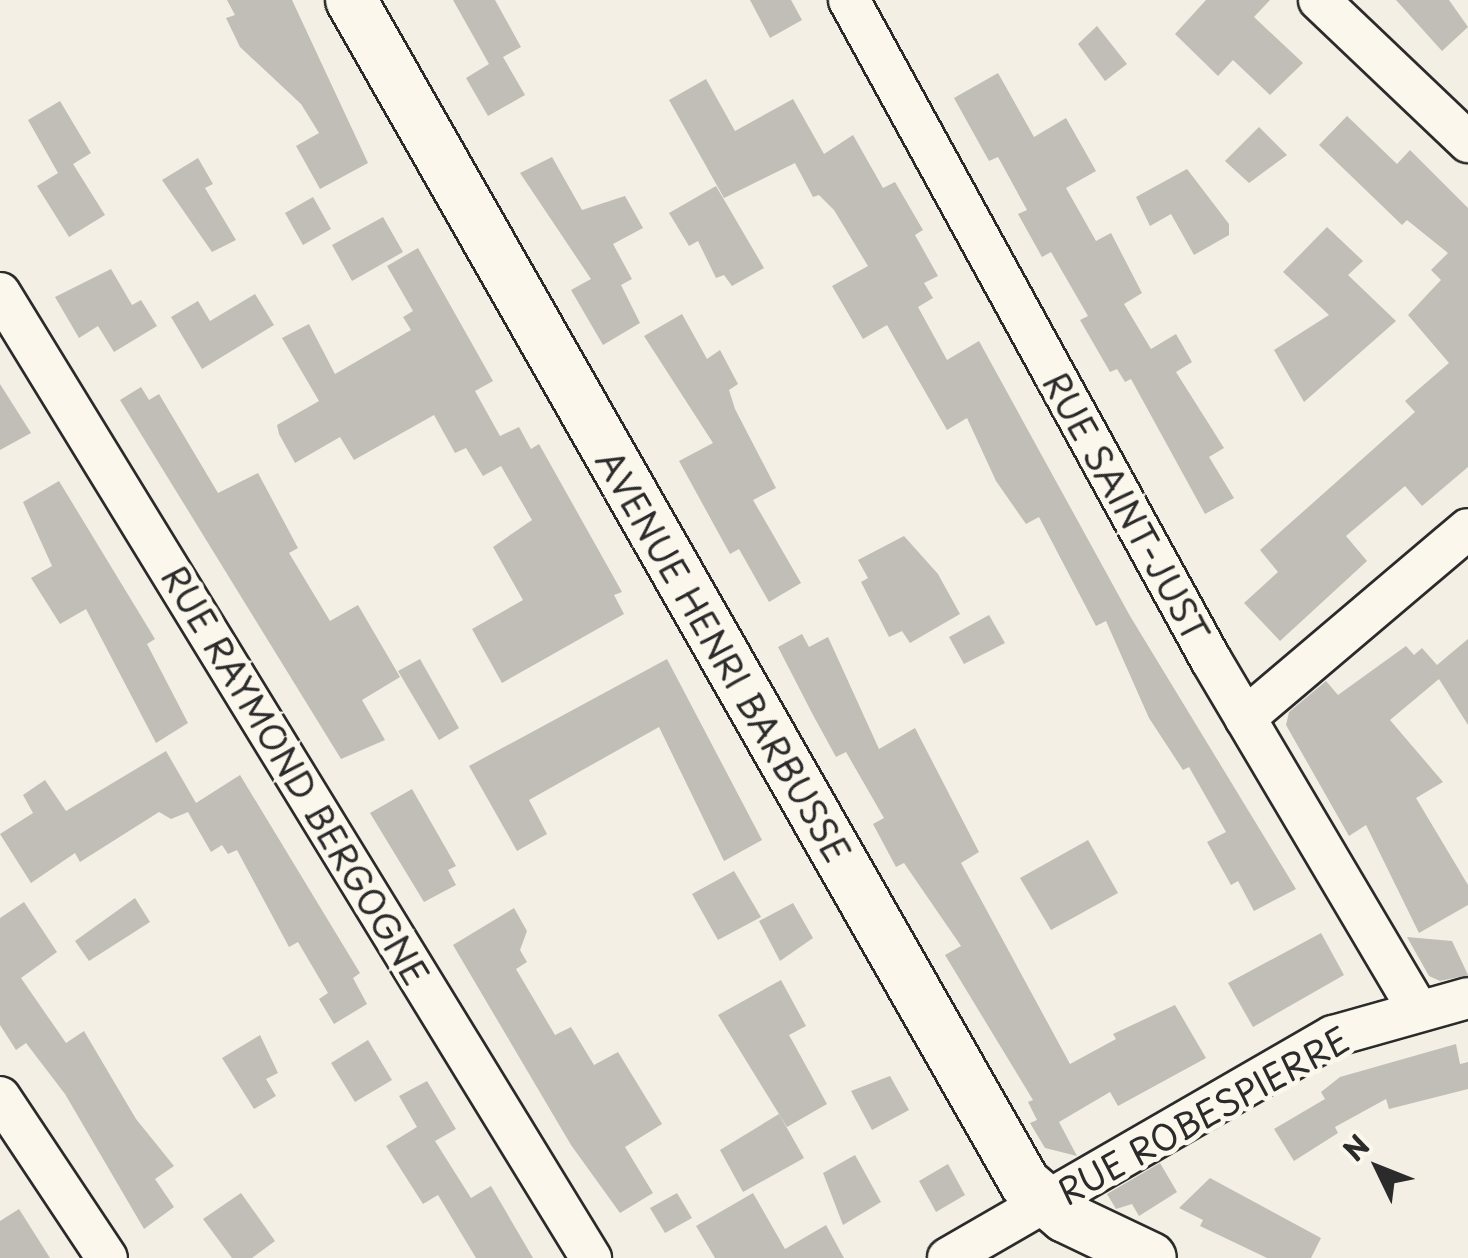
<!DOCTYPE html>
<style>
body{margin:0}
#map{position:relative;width:1468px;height:1258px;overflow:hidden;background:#f3efe4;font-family:"Playpen Sans",sans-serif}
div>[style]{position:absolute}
.building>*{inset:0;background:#c0beb6}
.roads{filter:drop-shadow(2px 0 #2b2b2b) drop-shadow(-2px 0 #2b2b2b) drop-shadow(0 2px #2b2b2b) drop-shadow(0 -2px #2b2b2b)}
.minor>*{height:40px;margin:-20px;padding:0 20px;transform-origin:20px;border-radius:20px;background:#fbf7ec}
.tertiary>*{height:50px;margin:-25px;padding:0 25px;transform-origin:25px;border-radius:25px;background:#fbf7ec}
span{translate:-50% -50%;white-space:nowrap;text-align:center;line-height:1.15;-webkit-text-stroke:10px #fbf7ec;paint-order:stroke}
.street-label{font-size:35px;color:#2b2b2b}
.north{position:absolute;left:1328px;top:1118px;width:100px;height:100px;-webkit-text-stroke:8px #fbf7ec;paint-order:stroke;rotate:313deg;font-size:28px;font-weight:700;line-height:40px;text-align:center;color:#2b2b2b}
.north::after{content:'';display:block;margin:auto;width:35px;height:45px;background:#2b2b2b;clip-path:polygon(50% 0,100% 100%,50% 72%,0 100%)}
</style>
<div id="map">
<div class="building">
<div style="clip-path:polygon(227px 0,292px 0,368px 163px,320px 189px,296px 146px,319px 133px,301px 104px,240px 47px,226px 18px,235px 15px)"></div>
<div style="clip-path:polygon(453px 0,495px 0,521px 47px,503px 57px,525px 95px,488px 116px,466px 78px,489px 64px)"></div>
<div style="clip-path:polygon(750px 0,791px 0,802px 20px,770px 38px)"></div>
<div style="clip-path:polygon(1206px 0,1270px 0,1254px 17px,1303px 63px,1270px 95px,1233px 60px,1218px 76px,1175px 34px)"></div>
<div style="clip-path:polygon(1396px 0,1449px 0,1468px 27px,1442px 51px)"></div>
<div style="clip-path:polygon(1097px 26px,1127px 64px,1105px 81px,1078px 44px)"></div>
<div style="clip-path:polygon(998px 73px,1034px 137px,1066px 118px,1096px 171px,1066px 188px,1096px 241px,1111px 233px,1142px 293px,1124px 304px,1151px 349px,1176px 334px,1192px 362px,1176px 372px,1224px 448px,1209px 457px,1234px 498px,1205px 514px,1131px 379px,1125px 382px,1117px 369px,1110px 372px,1080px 320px,1088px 316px,1051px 252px,1042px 257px,1018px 214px,1027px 210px,998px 157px,989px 161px,954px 98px)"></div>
<div style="clip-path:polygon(706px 79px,735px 131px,793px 99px,824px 154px,853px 135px,883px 188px,895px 182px,923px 230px,915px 235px,938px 276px,924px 283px,933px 298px,918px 307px,947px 360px,979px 341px,1130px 616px,1296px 889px,1254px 911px,1238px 881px,1231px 885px,1207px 842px,1226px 832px,1189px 767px,1183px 770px,1149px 718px,1106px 621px,1096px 626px,1039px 517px,1026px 524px,996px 481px,967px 418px,947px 430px,887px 325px,863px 339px,832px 286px,868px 266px,834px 210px,819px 195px,813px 197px,795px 163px,724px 198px,669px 100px)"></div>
<div style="clip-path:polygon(60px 101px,91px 153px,65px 169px,73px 164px,105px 215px,69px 237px,37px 186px,58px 173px,28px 120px)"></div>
<div style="clip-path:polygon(1347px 116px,1397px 164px,1410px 150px,1468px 208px,1468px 467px,1422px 506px,1405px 486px,1346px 536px,1367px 561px,1280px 641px,1244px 603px,1278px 572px,1260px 550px,1415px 412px,1405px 401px,1449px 363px,1408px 315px,1441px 280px,1431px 270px,1448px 253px,1407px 220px,1402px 225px,1319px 145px)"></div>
<div style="clip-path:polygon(1259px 127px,1287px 155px,1249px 183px,1225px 161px)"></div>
<div style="clip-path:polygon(552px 157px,582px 210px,625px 196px,643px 228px,613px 244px,632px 279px,621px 285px,640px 323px,603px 345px,571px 290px,591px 279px,520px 173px)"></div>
<div style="clip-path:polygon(198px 158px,213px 184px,205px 188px,236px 240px,212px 252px,162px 180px)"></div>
<div style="clip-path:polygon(1187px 169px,1229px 224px,1229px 235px,1194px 255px,1171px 214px,1150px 226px,1136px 197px)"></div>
<div style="clip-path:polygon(716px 186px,764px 268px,732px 286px,724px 275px,716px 278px,698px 241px,689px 246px,669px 213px)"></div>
<div style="clip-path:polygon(313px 197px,331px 229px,303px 245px,285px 213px)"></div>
<div style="clip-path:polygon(383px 217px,403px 252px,352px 281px,332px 245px)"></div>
<div style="clip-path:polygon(1327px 227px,1363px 261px,1348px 275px,1396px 321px,1304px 402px,1274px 350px,1329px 315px,1283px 272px)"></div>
<div style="clip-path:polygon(418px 248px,493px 381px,475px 391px,500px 436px,519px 427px,531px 449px,539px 444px,622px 592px,614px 595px,624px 614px,502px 683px,472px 629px,523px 600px,493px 547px,532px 520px,501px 466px,483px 476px,466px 448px,455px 453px,434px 415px,354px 460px,340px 437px,295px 463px,279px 434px,277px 425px,319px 401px,282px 338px,309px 324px,335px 374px,411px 330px,403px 317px,413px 311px,387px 266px)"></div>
<div style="clip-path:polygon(111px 269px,132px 305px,141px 300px,157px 326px,114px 352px,98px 326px,79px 338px,55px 297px)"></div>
<div style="clip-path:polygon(255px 294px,274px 325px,202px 369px,171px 317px,198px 301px,210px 321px)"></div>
<div style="clip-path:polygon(682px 314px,707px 359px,720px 350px,738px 384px,729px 390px,735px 409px,776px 488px,753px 500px,801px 583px,769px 602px,739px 549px,730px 554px,679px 461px,713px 443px,644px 336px)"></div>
<div style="clip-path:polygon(0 384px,31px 433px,0 450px)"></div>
<div style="clip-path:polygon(141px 387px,149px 400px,159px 394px,218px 493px,258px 473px,298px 548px,289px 553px,330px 621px,358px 605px,400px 677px,362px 700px,385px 740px,341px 759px,120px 400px)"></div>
<div style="clip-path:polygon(59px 481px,155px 639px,147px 644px,188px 723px,156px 743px,86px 609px,60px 624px,31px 578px,52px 566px,23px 502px)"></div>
<div style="clip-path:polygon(904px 536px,938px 574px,960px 614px,910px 643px,902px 631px,889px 637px,861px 582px,868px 578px,858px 560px)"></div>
<div style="clip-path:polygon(989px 615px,1005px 643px,964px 664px,949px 637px)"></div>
<div style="clip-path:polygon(802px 634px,809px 647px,828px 637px,879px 749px,915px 728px,979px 852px,961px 863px,1070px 1064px,1116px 1039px,1113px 1034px,1175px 1005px,1206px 1058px,1118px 1106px,1110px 1092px,1059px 1122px,1077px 1156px,1045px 1148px,1030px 1123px,1037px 1120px,1028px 1102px,1033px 1100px,945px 955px,961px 946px,904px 863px,896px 867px,873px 824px,884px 818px,846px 752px,836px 757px,813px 715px,778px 647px)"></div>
<div style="clip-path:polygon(1468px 639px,1468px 725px,1439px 679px,1390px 720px,1443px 782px,1416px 798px,1468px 885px,1468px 905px,1419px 933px,1366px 825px,1349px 836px,1286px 725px,1289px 712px,1326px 681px,1338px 695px,1406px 646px,1414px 655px,1422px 648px,1437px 665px)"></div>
<div style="clip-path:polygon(420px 659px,459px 728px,439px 740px,398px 671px)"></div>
<div style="clip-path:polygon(667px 659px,762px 840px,724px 861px,659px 727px,529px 800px,547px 834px,517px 851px,469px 766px)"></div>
<div style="clip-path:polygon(166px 751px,196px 803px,240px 775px,360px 973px,353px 978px,367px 1004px,334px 1024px,319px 999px,328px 993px,298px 942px,289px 947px,237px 850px,228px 854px,222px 845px,211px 852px,188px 812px,171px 819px,159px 812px,80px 862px,75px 853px,31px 883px,0 834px,33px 813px,23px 795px,45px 780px,66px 811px)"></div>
<div style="clip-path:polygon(412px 789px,456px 866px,448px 870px,456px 885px,424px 902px,370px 813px)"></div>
<div style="clip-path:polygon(1088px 840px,1118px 893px,1051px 930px,1020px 878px)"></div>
<div style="clip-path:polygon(734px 871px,761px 917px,718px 940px,692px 894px)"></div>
<div style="clip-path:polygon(135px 898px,150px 922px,89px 961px,75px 941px)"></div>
<div style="clip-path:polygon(24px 902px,57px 952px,21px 978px,66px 1043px,84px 1031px,136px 1119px,174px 1166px,155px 1179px,174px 1207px,144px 1229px,65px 1094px,26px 1043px,16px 1050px,0 1025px,0 918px)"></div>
<div style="clip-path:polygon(793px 903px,813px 938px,780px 961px,759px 921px)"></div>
<div style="clip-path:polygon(514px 908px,527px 931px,520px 950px,527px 962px,516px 969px,555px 1035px,571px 1027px,594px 1065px,618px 1052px,662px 1124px,625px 1147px,653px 1193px,620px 1213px,571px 1145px,453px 945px)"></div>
<div style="clip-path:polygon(1321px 933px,1344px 975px,1253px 1027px,1228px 983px)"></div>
<div style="clip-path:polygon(1407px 937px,1452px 941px,1468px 975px,1440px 981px,1429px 976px)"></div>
<div style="clip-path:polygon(781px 980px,806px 1026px,789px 1035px,827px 1104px,787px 1127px,718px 1015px)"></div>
<div style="clip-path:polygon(260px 1035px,278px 1073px,266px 1079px,276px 1096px,254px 1109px,222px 1058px)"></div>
<div style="clip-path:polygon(368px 1040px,392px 1080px,355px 1102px,331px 1063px)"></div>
<div style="clip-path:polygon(1456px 1044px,1460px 1064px,1468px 1062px,1468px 1089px,1389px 1109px,1386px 1099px,1335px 1127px,1338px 1133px,1294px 1161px,1274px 1129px,1325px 1099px,1321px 1092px,1340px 1077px)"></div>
<div style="clip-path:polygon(890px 1076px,909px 1110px,872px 1130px,851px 1091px)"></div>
<div style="clip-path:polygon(427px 1081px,456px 1129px,435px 1141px,471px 1198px,491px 1186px,533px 1258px,476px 1258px,438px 1195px,423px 1204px,386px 1146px,417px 1127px,399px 1096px)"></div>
<div style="clip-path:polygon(779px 1114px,804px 1158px,743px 1192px,720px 1150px)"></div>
<div style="clip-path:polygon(855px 1155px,881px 1202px,843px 1225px,823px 1173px)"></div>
<div style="clip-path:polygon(1160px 1163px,1177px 1192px,1139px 1216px,1132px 1204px,1116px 1209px,1107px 1194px)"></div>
<div style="clip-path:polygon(948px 1164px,965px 1195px,936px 1212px,919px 1181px)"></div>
<div style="clip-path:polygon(1210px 1178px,1321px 1238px,1311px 1258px,1267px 1258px,1200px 1226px,1203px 1220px,1179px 1208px)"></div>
<div style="clip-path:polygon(241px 1193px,275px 1241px,252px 1258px,232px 1258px,203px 1219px)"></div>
<div style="clip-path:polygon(677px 1193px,692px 1218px,665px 1233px,650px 1208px)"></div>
<div style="clip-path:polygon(753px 1193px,785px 1249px,826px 1225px,844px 1258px,715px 1258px,696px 1226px)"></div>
<div style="clip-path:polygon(19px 1209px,50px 1258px,0 1258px,0 1221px)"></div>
</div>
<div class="roads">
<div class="minor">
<div style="left:849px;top:0;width:753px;rotate:61.26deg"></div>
<div style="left:1211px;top:660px;width:403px;rotate:59.4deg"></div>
<div style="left:1319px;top:0;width:206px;rotate:43.6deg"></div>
<div style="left:0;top:293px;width:1132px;rotate:58.52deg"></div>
<div style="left:1245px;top:718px;width:292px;rotate:-40.3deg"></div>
<div style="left:0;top:1097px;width:193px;rotate:56.4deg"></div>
<div style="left:948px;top:1258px;width:444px;rotate:-30deg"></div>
<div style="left:1333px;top:1036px;width:140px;rotate:-15.7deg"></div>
</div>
<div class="tertiary">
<div style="left:351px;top:0;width:1362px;rotate:60.33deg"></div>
<div style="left:1025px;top:1183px;width:52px;rotate:40.4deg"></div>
<div style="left:1065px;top:1217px;width:95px;rotate:25.5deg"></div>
</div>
</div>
<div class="street-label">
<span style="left:1127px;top:507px;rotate:61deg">RUE SAINT-JUST</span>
<span style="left:724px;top:656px;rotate:60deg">AVENUE HENRI BARBUSSE</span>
<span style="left:296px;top:775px;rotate:59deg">RUE RAYMOND BERGOGNE</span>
<span style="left:1203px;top:1115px;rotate:-29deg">RUE ROBESPIERRE</span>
</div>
<div class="north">N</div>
</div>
